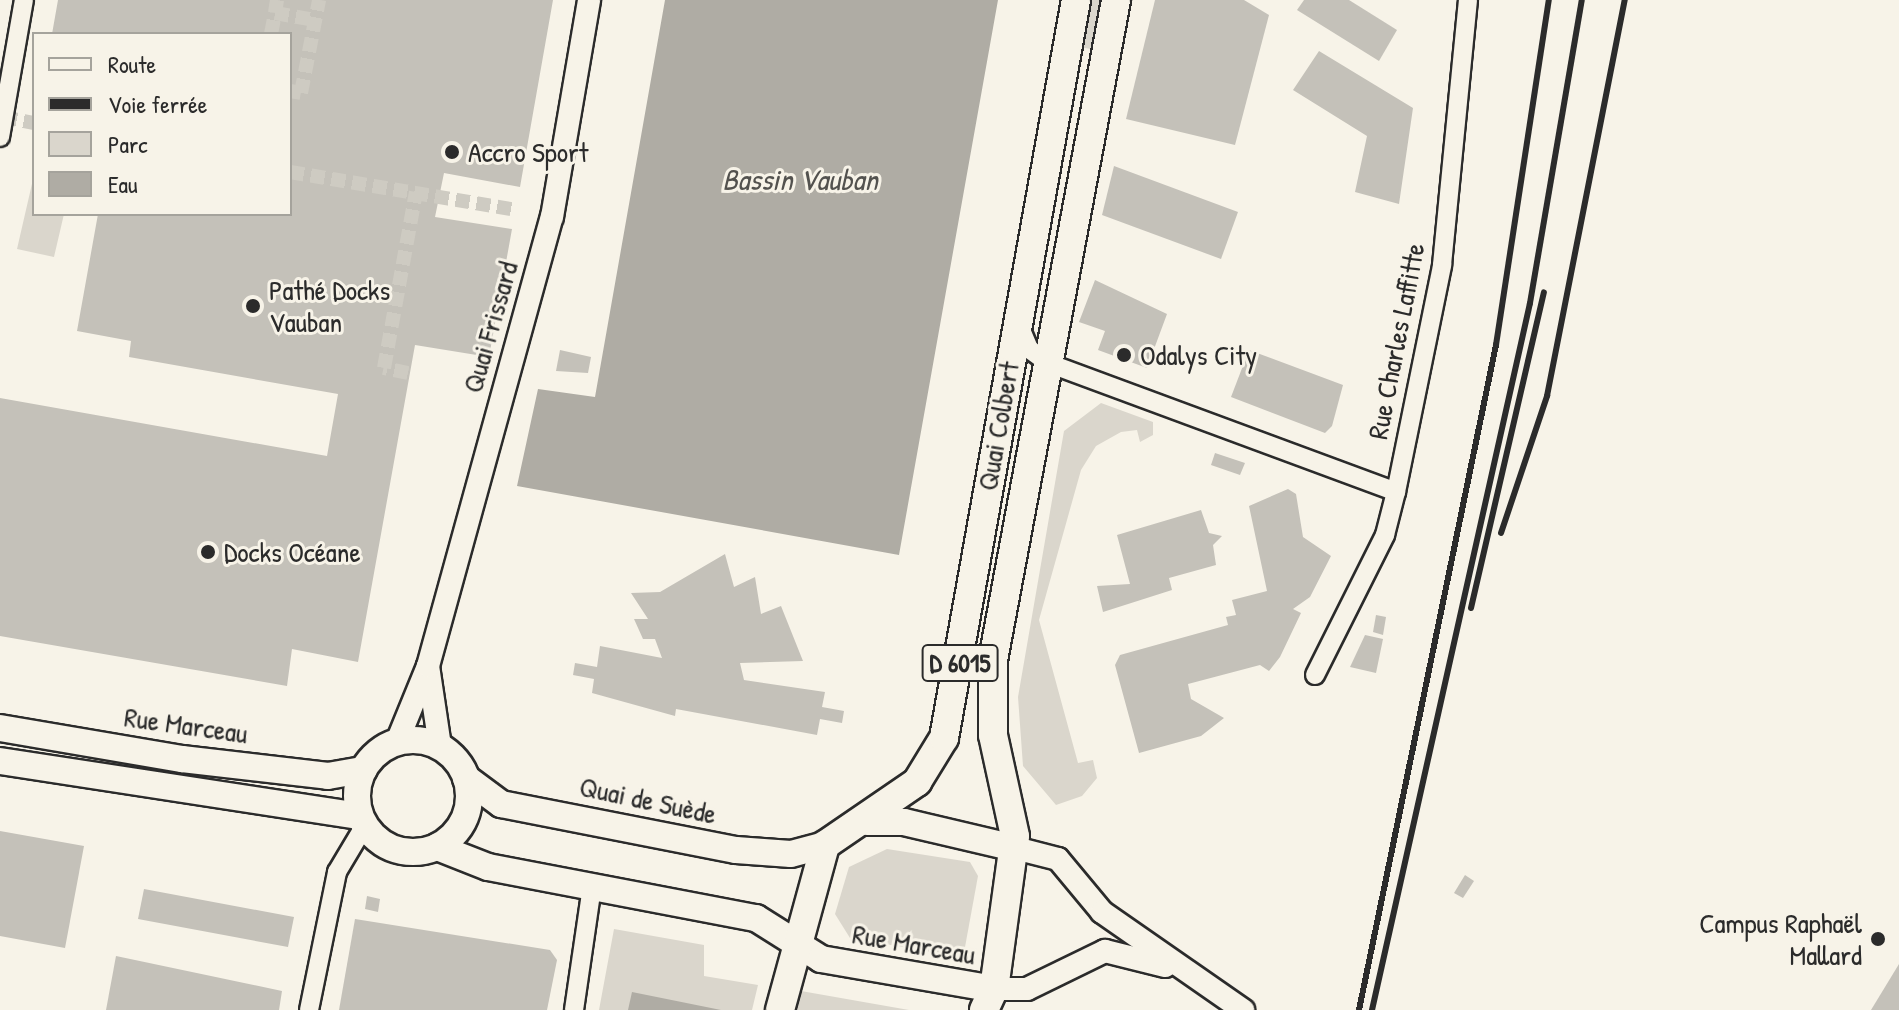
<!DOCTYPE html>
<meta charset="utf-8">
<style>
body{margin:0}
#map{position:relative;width:1899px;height:1010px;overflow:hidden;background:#f7f3e8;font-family:"Patrick Hand",sans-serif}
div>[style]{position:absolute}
.green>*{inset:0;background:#dad6cc}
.water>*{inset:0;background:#afaca4}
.building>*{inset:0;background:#c4c1b9}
.pedestrian-tunnel>*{height:14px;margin-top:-7px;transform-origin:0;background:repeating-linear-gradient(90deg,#cecbc2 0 14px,transparent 0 21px)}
.roads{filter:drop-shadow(2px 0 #2b2b2b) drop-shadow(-2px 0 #2b2b2b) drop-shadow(0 2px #2b2b2b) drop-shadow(0 -2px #2b2b2b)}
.minor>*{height:18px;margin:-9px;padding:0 9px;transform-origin:9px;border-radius:9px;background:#f7f3e8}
.tertiary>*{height:22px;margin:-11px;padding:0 11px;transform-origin:11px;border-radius:11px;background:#f7f3e8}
.secondary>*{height:26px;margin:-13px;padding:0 13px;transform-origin:13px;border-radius:13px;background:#f7f3e8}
.secondary>.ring{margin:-13px;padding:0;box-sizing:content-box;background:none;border:26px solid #f7f3e8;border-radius:50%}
.primary>*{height:28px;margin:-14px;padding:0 14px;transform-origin:14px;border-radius:14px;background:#f7f3e8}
.rail>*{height:6px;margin:-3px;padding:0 3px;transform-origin:3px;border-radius:3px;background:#2b2b2b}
.dots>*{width:22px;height:22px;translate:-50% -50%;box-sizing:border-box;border:4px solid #f7f3e8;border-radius:50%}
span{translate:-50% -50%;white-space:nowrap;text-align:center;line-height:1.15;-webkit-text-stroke:6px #f7f3e8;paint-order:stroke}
.shield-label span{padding:2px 6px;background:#f7f3e8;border:2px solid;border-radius:6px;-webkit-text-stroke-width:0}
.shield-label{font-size:26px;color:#2b2b2b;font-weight:700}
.poi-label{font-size:28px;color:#2b2b2b}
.left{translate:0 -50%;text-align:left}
.right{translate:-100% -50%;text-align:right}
.street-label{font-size:28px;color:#2b2b2b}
.water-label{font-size:30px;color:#53524f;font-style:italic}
.legend{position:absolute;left:32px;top:32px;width:260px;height:184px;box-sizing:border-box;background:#f7f3e8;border:2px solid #a5a39c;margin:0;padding:10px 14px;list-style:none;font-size:24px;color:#2b2b2b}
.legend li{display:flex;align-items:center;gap:16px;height:40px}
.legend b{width:40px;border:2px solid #a5a39c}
</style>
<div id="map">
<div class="green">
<div style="clip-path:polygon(1088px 0,1100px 0,1091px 49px,1079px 47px)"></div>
<div style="clip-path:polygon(34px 175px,34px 214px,64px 214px,54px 257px,17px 249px)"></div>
<div style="clip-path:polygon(1101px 403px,1153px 422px,1153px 435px,1140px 442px,1137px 430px,1121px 432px,1096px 446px,1081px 470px,1039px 620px,1078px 763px,1093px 760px,1097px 778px,1082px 796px,1056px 805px,1023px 766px,1018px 697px,1064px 431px)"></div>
<div style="clip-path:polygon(887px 849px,970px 862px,978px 876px,965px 947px,955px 956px,850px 938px,835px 914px,849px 867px)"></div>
<div style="clip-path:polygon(614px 929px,704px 945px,704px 976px,758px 985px,752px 1010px,599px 1010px)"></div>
<div style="clip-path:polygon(801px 991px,909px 1010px,797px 1010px)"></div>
</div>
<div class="water">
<div style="clip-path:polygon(665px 0,998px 0,899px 555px,517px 486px,538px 389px,595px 397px)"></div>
<div style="clip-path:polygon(632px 992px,721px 1010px,628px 1010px)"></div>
</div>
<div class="building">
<div style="clip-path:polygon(58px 0,553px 0,520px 187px,444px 173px,435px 217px,512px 229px,489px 357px,415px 345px,358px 662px,292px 649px,287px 686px,0 636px,0 398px,327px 456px,338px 394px,129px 357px,131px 341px,77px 331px,98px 214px,290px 214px,290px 34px,52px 34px)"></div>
<div style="clip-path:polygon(1155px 0,1244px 0,1269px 15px,1235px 145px,1126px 119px)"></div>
<div style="clip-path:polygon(1304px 0,1349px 0,1397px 30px,1379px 61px,1297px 10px)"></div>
<div style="clip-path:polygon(1319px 51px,1413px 108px,1399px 204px,1355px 192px,1367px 136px,1293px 90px)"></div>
<div style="clip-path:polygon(1114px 166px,1238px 212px,1221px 259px,1102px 215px)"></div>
<div style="clip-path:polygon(1095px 280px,1167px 314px,1147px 368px,1098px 350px,1105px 331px,1079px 322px)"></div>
<div style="clip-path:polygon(560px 350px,591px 357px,588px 373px,556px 371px)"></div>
<div style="clip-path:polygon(1249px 350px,1343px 385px,1332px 426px,1325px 433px,1231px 397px)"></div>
<div style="clip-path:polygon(1215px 453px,1245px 463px,1240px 475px,1211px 465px)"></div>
<div style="clip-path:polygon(1288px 489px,1296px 494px,1303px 537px,1331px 556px,1310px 597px,1293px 609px,1301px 613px,1280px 657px,1269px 671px,1260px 665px,1188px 684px,1191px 699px,1224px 718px,1201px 736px,1139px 753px,1115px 665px,1120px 655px,1228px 625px,1226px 617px,1236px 615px,1232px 600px,1267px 591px,1249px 506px)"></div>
<div style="clip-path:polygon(1201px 510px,1209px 533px,1222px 536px,1213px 545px,1216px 565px,1169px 578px,1172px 590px,1103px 612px,1097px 586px,1130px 584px,1117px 535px)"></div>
<div style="clip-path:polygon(725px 554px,734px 587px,755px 577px,761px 614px,781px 606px,803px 661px,740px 663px,744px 680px,825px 692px,822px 707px,844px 711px,842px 723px,820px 719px,817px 735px,676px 709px,675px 716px,592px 693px,594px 679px,573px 675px,575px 663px,597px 667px,600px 646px,662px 658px,655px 639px,643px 639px,634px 619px,648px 619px,631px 593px,660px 592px)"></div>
<div style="clip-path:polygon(1376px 615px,1386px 617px,1383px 635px,1373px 632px)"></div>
<div style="clip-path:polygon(1365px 635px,1383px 639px,1376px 673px,1350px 667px)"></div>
<div style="clip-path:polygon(0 831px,84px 846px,65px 948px,0 936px)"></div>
<div style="clip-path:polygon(1465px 875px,1474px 881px,1463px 898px,1454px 893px)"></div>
<div style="clip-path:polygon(144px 889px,294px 917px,288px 947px,138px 919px)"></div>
<div style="clip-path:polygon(367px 896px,380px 899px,378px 912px,365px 909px)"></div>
<div style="clip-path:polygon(355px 919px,550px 950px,557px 960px,547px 1010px,339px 1010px)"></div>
<div style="clip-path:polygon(116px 956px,282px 991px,279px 1010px,106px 1010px)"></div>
<div style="clip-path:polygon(1899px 964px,1899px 1010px,1871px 1010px)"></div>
</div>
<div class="pedestrian-tunnel">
<div style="left:277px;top:0;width:13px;rotate:99deg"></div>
<div style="left:275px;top:13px;width:41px;rotate:9.9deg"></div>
<div style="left:271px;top:34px;width:21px;rotate:-79deg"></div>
<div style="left:290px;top:91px;width:11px;rotate:10deg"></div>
<div style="left:301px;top:93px;width:95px;rotate:-79deg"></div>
<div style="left:3px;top:117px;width:32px;rotate:11deg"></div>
<div style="left:290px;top:172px;width:230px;rotate:9.5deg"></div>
<div style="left:408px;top:373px;width:25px;rotate:-168deg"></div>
<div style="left:384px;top:368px;width:179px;rotate:-79.7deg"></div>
</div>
<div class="roads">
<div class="minor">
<div style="left:0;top:137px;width:139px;rotate:-80.1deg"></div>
<div style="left:1019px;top:325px;width:26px;rotate:67deg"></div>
<div style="left:1029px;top:349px;width:24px;rotate:36deg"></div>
<div style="left:1048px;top:363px;width:371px;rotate:20.3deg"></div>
<div style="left:1315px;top:675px;width:157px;rotate:-63.4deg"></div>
<div style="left:1385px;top:535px;width:44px;rotate:-75.7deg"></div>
<div style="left:1396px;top:492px;width:232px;rotate:-78.5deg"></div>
<div style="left:1442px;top:265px;width:266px;rotate:-84.4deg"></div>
<div style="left:309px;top:1010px;width:141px;rotate:-78.5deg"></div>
<div style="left:337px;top:872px;width:55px;rotate:-59.2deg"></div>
<div style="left:574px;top:1010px;width:125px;rotate:-81.7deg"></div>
</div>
<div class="tertiary">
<div style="left:428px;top:666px;width:81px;rotate:81.5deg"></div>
<div style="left:397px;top:742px;width:82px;rotate:-67.8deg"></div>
<div style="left:428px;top:666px;width:466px;rotate:-74.6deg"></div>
<div style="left:552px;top:217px;width:220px;rotate:-80.3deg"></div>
<div style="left:1015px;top:848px;width:44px;rotate:14.3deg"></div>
<div style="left:1058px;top:859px;width:69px;rotate:50.3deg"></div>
<div style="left:1102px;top:912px;width:172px;rotate:34.8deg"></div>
<div style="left:994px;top:989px;width:33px"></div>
<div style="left:1027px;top:989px;width:87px;rotate:-26deg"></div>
<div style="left:1105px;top:951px;width:62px;rotate:14deg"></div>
</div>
<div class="secondary">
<div style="left:0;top:728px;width:185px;rotate:9.7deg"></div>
<div style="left:182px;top:759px;width:147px;rotate:6.6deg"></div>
<div style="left:328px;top:776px;width:36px;rotate:-10deg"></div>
<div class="ring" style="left:357px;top:740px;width:86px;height:86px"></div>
<div style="left:0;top:761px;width:364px;rotate:8.7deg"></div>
<div style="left:466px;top:778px;width:44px;rotate:36.6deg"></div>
<div style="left:501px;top:804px;width:239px;rotate:11.1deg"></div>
<div style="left:736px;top:850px;width:55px;rotate:4.2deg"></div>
<div style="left:791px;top:854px;width:35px;rotate:-15deg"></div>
<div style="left:867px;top:822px;width:37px"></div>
<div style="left:904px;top:822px;width:114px;rotate:13.2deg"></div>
<div style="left:437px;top:847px;width:55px;rotate:21.4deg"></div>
<div style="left:488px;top:867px;width:273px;rotate:10.8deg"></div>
<div style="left:756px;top:918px;width:77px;rotate:32.2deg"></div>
<div style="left:821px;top:959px;width:176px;rotate:9.8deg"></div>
</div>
<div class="primary">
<div style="left:780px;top:1010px;width:171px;rotate:-74.7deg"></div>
<div style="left:825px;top:845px;width:112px;rotate:-34.4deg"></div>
<div style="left:917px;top:782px;width:52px;rotate:-58.5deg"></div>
<div style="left:944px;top:738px;width:750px;rotate:-79.86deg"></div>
<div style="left:984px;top:1010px;width:23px;rotate:-65deg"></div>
<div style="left:994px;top:989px;width:154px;rotate:-82.2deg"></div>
<div style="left:1015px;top:836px;width:103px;rotate:-102.3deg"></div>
<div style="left:993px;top:735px;width:75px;rotate:-90deg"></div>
<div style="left:993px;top:660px;width:671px;rotate:-79.44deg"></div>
</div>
</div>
<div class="rail">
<div style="left:1501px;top:533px;width:145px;rotate:-71.4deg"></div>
<div style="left:1547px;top:396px;width:404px;rotate:-78.9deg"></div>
<div style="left:1471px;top:608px;width:324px;rotate:-77deg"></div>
<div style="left:1359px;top:1010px;width:679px;rotate:-78.36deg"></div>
<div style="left:1496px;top:345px;width:349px;rotate:-81.3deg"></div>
<div style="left:1372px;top:1010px;width:724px;rotate:-77.4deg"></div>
<div style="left:1530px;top:303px;width:307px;rotate:-80.3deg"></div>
</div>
<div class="dots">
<div style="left:452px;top:152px;background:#2b2b2b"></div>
<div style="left:253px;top:306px;background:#2b2b2b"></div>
<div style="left:1124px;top:355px;background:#2b2b2b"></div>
<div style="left:208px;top:552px;background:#2b2b2b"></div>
<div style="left:1878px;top:939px;background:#2b2b2b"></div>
</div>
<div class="shield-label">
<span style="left:960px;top:663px">D 6015</span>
</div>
<div class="poi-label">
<span class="left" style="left:468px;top:152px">Accro Sport</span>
<span class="left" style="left:269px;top:306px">Pathé Docks<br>Vauban</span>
<span class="left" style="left:1140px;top:355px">Odalys City</span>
<span class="left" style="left:224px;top:552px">Docks Océane</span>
<span class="right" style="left:1862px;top:939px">Campus Raphaël<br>Mallard</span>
</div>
<div class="street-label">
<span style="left:490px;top:327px;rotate:-74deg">Quai Frissard</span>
<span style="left:1396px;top:341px;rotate:-79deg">Rue Charles Laffitte</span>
<span style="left:998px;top:426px;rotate:-80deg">Quai Colbert</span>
<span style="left:186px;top:725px;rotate:8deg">Rue Marceau</span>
<span style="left:648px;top:800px;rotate:12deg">Quai de Suède</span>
<span style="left:914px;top:944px;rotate:10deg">Rue Marceau</span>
</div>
<div class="water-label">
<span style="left:800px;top:179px">Bassin Vauban</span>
</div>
<ul class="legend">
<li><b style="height:10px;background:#f7f3e8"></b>Route</li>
<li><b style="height:10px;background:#2b2b2b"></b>Voie ferrée</li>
<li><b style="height:22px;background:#dad6cc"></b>Parc</li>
<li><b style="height:22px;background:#afaca4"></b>Eau</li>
</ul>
</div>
